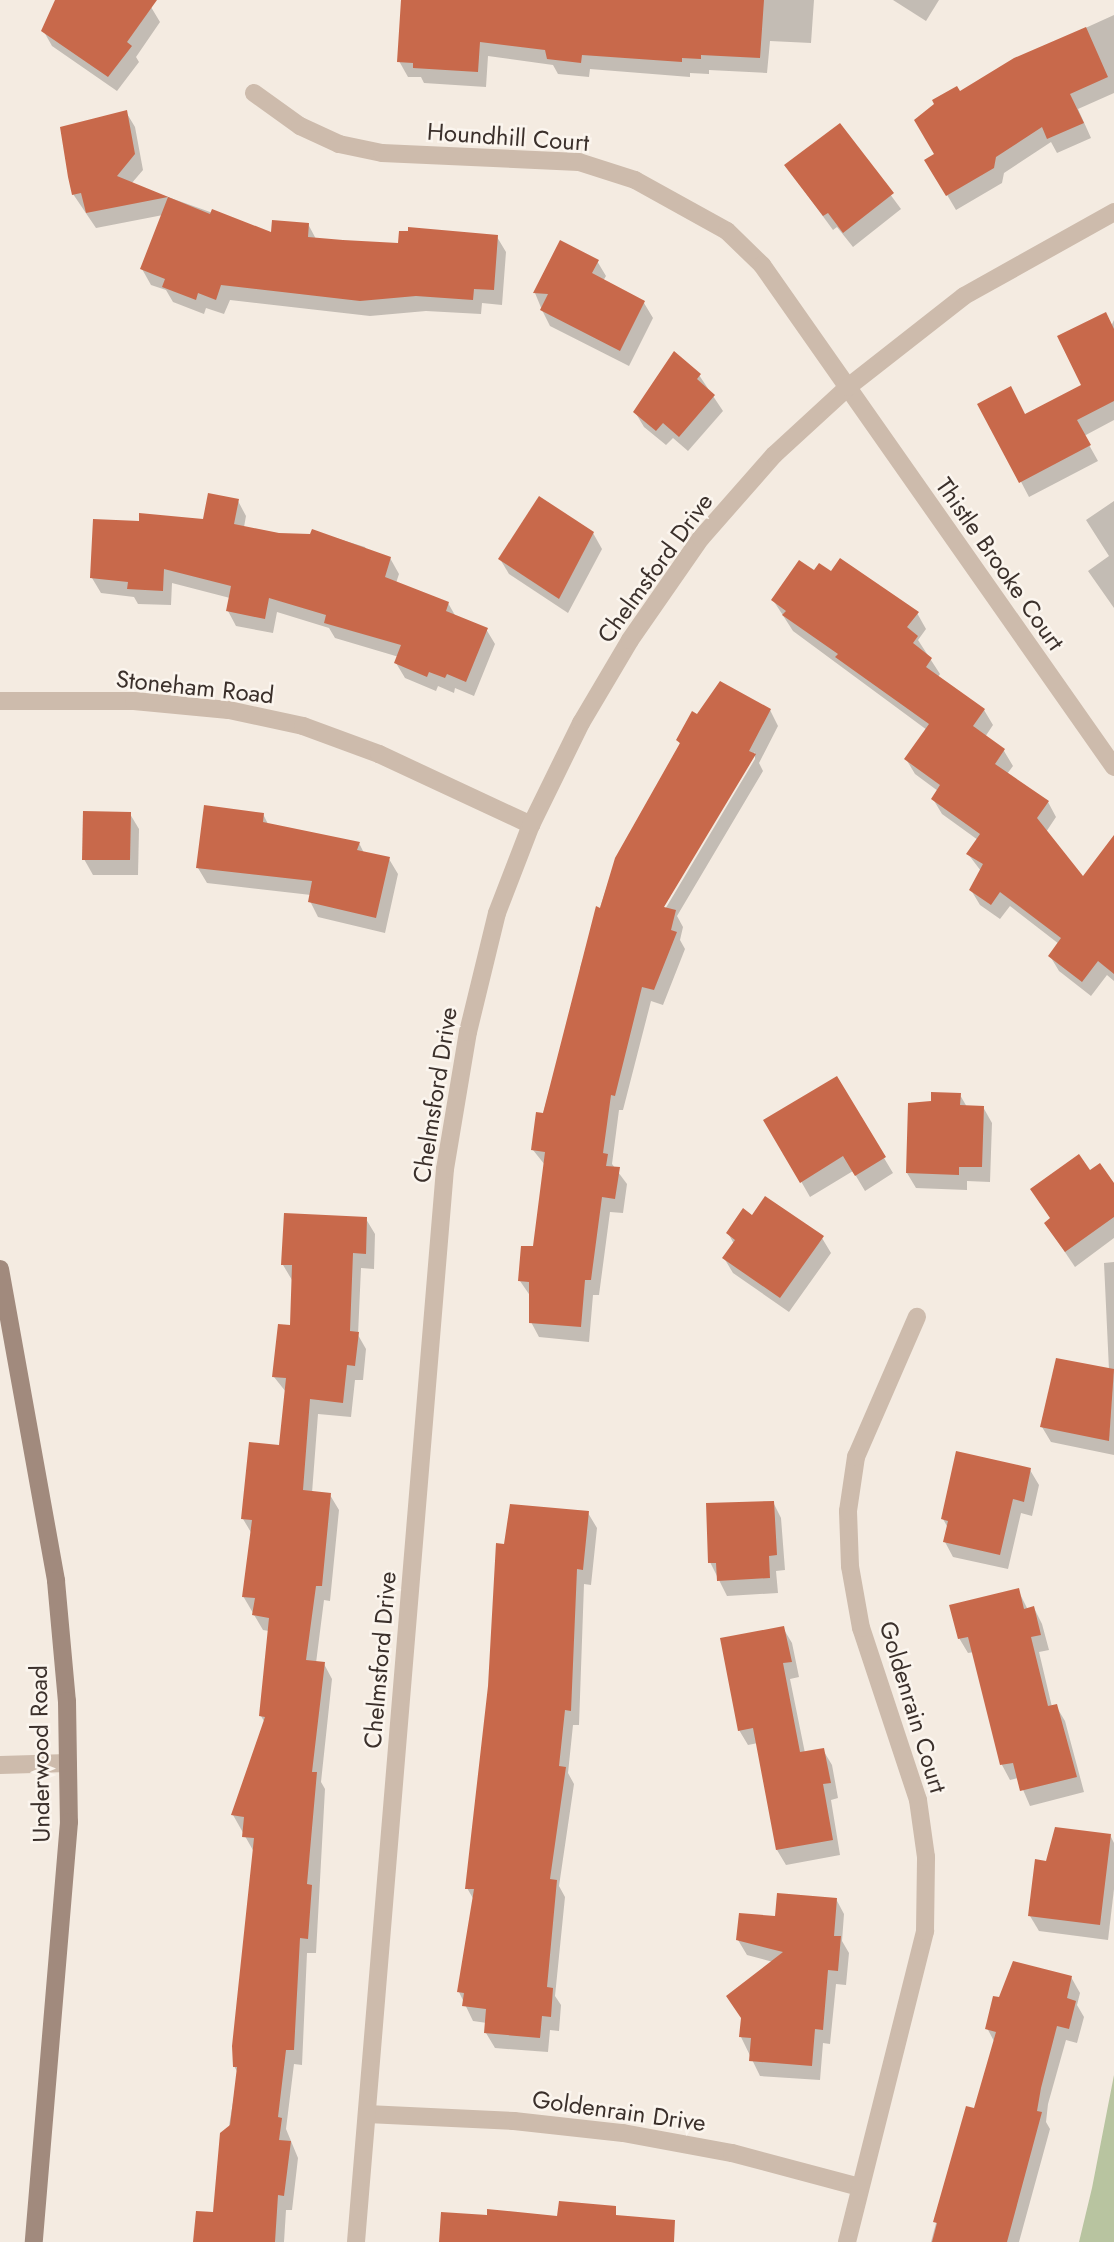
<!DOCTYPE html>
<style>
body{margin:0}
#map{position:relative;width:1114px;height:2242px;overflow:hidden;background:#f4ebe1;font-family:Jost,sans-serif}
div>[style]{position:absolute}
.green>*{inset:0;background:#b8c4a0}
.shadow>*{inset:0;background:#0003}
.building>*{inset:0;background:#c8694b}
.lane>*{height:18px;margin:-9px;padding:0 9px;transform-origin:9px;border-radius:9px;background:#cdbbac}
.street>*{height:18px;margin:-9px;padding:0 9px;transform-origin:9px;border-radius:9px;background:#cdbbac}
.secondary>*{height:18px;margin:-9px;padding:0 9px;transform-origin:9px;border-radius:9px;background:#a18a7d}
span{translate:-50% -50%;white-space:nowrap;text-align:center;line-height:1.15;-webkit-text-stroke:5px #fbf5ee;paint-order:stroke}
.street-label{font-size:24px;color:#3b302b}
</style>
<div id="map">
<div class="green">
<div style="clip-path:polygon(1114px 2075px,1114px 2242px,1079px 2242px,1092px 2188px)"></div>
</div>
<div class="shadow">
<div style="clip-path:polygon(58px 0,141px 0,151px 7px,160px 22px,136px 57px,139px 62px,117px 91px,52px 46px,43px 30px)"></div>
<div style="clip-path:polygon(402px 0,814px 0,811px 43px,770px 41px,767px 73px,709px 70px,709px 74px,690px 73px,690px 77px,590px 69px,589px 77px,558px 74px,553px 65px,488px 56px,486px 87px,424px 83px,421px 77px,408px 77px,399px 61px)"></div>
<div style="clip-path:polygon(893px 0,939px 0,926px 21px)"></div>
<div style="clip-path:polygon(1114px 15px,1114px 93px,1078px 109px,1091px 138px,1057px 153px,1051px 142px,1004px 173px,1002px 183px,956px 210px,927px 161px,936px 155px,959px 94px,1015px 60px)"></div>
<div style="clip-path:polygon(126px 112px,135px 127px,143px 170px,131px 184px,272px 234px,308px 224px,316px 239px,400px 245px,497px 237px,506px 252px,502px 305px,482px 303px,481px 314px,426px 311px,370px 316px,230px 300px,224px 314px,206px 308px,204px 314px,173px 302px,166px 290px,151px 285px,142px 269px,163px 215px,96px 228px,73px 194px)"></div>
<div style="clip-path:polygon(839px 125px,901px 209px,853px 247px,837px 227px,833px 230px,786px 166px)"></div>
<div style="clip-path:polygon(561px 242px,597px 261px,606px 276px,603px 281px,644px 303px,653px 318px,629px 366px,550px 326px,542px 310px,535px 293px)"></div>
<div style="clip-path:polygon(1114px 320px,1114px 420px,1084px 436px,1098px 461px,1029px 497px,980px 404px,1025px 416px,1083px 385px)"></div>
<div style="clip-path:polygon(699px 375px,723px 411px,688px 451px,673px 438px,666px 445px,644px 427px,635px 412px)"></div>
<div style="clip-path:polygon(238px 501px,246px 516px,244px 527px,279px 534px,311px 536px,313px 531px,365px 547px,368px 553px,390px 558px,399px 574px,396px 583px,448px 603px,456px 617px,486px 629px,495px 644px,474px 696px,455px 688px,454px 693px,438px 686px,436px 691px,405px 678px,396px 663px,399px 657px,335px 638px,329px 628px,277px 612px,273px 633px,236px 626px,228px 611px,230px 598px,172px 583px,171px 605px,138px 604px,134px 597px,101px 593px,92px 578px)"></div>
<div style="clip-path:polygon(1114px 501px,1114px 608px,1088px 571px,1109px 556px,1086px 520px)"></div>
<div style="clip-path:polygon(593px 533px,602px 549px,568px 613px,509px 574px,500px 559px)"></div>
<div style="clip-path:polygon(814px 573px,917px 613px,926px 629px,918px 640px,940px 674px,938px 677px,984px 710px,993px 725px,985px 737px,1004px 751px,1013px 766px,1007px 774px,1048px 802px,1056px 817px,1046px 832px,1083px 879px,1114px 868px,1114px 981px,1107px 975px,1091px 996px,1059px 971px,1050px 956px,1059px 944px,1010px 906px,1000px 919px,980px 905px,971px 890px,981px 871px,968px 854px,978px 840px,942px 814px,933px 799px,938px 791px,915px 774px,906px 759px,927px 730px,793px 631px,773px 600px)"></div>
<div style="clip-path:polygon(evenodd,770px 710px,778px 726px,759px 763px,763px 771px,677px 916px,683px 927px,680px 940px,685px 949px,663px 1005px,651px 1001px,623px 1110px,619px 1110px,612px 1164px,627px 1184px,623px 1213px,610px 1212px,599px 1295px,593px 1295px,589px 1342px,539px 1337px,531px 1322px,531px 1297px,520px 1281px,534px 1248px,545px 1165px,533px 1150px,582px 973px,580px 968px,616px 859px,681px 746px,678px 740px,698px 716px,770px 710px,755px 752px,755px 759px,661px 916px,658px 914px,755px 752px)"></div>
<div style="clip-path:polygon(130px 814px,139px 829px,138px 875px,93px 875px,84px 859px)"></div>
<div style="clip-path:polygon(263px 814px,269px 826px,359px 843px,364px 853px,389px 859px,398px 874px,385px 933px,318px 917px,310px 901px,311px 895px,207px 883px,198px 868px)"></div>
<div style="clip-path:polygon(836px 1078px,893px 1173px,865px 1191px,853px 1171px,810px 1197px,766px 1120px)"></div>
<div style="clip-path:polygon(960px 1095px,967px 1107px,983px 1107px,992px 1123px,990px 1182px,967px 1181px,967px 1190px,916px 1188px,907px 1173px,933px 1103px)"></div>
<div style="clip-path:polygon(1090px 1173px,1114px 1186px,1114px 1238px,1075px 1267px,1046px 1224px)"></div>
<div style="clip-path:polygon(753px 1217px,822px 1238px,831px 1253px,789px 1312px,733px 1273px,724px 1258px,734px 1244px,728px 1233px)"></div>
<div style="clip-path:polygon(366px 1219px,375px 1234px,374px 1269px,361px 1268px,358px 1335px,366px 1349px,363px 1380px,355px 1380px,351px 1417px,318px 1414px,312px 1493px,330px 1495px,339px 1510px,330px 1601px,324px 1600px,316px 1663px,324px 1664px,332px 1679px,321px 1782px,325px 1789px,316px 1953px,307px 1953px,302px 2065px,294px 2064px,286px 2129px,298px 2158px,292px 2210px,286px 2210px,284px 2242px,195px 2242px,214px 2214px,238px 2073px,234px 2066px,254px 1852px,233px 1815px,265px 1723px,261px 1716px,269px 1631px,263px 1630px,243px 1596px,252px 1534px,243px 1519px,280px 1447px,286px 1392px,274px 1377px,292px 1327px,292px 1280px,283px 1265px)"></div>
<div style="clip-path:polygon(1114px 1262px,1114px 1455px,1051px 1442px,1042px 1427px,1109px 1370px,1104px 1263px)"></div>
<div style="clip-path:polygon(1030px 1470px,1039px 1485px,1032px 1516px,1021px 1513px,1008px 1569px,953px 1557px,945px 1542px,948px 1528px,943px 1519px)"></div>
<div style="clip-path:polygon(773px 1502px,781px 1518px,785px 1570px,776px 1571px,778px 1593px,727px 1596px,710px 1562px)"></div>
<div style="clip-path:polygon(588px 1513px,597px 1528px,591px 1585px,584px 1584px,579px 1725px,573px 1725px,568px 1773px,574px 1784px,559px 1886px,565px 1897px,555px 1996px,561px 2005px,559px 2031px,550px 2030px,548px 2052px,495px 2048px,486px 2033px,487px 2023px,473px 2021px,459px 1992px,474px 1900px,467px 1888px,506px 1546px)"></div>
<div style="clip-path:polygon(1018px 1590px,1028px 1610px,1034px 1608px,1042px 1624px,1049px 1650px,1039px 1652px,1052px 1707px,1056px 1706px,1065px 1721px,1084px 1792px,1030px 1806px,1018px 1778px,1010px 1780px,1002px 1765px,974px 1652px,968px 1653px,959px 1638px)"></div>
<div style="clip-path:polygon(783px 1628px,792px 1643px,799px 1677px,790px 1679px,805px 1753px,823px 1750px,832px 1765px,838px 1798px,831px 1800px,840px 1855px,786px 1865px,777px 1850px,758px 1743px,748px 1745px,739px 1730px)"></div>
<div style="clip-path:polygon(1110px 1835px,1114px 1843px,1114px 1889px,1108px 1940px,1039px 1931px,1030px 1916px,1048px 1863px)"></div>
<div style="clip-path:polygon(836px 1899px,844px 1914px,842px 1941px,849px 1953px,846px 1985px,836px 1984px,830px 2044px,823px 2043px,820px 2080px,760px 2076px,741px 2037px,773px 1962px,747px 1955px,738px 1940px,777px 1918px)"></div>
<div style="clip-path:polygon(1071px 1977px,1080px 1993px,1077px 2005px,1084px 2017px,1077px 2043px,1066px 2040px,1048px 2104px,1046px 2122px,1050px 2129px,1019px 2242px,931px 2242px,967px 2108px,975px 2110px,995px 2043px,987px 2028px,1000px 1999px)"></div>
</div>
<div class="building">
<div style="clip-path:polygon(55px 0,157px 0,127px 42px,132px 46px,108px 77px,41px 31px)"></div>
<div style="clip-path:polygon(401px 0,764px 0,760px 58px,701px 55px,701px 59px,682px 58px,682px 62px,582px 55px,581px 63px,547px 59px,545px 50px,480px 42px,478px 72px,413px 68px,413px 63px,397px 62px)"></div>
<div style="clip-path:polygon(1086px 27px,1108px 77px,1070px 94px,1084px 123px,1047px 139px,1042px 127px,996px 157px,994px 168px,946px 196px,924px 160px,934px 154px,914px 120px,934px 104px,932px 100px,957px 86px,960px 91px,1014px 58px)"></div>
<div style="clip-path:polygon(127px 110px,135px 154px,117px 176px,210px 214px,212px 209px,271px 232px,272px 220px,309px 223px,308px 237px,343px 240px,398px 243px,399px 231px,408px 231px,408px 227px,498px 235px,494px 290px,474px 289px,473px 300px,416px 296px,360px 301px,221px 285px,216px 300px,198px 293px,196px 300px,162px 287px,165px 279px,140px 269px,168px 197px,86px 213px,81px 193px,72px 195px,68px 177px,60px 127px)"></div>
<div style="clip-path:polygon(840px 123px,894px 193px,843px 233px,828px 213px,823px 216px,784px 165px)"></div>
<div style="clip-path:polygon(560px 240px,599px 260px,592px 273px,645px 301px,620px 351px,540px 310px,548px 294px,533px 293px)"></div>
<div style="clip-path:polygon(1106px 312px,1114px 329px,1114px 401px,1077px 420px,1091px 445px,1019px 483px,977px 404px,1011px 386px,1025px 414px,1081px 385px,1057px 336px)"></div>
<div style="clip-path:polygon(674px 351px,701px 374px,697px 379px,715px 395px,679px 437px,663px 423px,656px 431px,633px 412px)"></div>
<div style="clip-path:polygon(208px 493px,239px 499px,234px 524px,279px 533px,310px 534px,312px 529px,391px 557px,385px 577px,449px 602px,446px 611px,488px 628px,466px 682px,447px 674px,445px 678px,429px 672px,427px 677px,394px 663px,401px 645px,324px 623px,326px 615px,269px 598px,265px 619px,226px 611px,231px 586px,164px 569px,163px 591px,127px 589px,128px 582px,90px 578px,93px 519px,139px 521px,139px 513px,203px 519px)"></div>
<div style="clip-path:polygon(539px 496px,594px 532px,559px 599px,498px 559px)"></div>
<div style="clip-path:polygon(840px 558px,919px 612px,907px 627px,918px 636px,913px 643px,932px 658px,926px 667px,985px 709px,973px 726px,1005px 749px,995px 764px,1049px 801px,1037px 818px,1083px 876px,1114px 835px,1114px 974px,1098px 961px,1082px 982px,1048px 956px,1061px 938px,1000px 892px,991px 905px,969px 890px,983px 864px,966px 854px,980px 834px,931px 799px,940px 785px,904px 759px,929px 724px,835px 657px,838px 654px,782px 615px,786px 611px,771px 600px,799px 560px,814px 570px,819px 563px,831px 571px)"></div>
<div style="clip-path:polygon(720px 681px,771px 709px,749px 751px,756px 754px,664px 907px,676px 910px,671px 930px,677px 932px,654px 990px,642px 987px,615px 1096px,611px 1095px,603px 1153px,608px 1154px,606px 1166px,620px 1167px,615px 1199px,602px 1197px,591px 1280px,585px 1280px,581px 1327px,529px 1323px,529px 1282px,518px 1281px,521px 1246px,533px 1246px,545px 1152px,531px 1150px,536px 1112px,543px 1113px,596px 906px,600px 908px,615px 858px,680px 743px,676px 740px,692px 711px,697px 714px)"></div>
<div style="clip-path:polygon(204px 805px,264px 813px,263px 822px,360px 842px,357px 850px,390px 857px,376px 918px,308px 902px,312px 881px,196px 868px)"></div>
<div style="clip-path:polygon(83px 811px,131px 812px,130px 860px,82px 860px)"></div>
<div style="clip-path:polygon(837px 1076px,886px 1157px,855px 1176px,843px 1156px,800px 1183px,763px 1120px)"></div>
<div style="clip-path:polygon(931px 1092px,961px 1093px,960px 1105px,984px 1106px,982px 1167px,959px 1167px,959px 1175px,906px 1173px,908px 1103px,931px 1101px)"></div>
<div style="clip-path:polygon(1079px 1154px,1090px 1170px,1100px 1163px,1114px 1183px,1114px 1217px,1065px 1252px,1044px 1223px,1050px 1218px,1030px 1189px)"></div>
<div style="clip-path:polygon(765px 1196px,824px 1236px,780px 1298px,722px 1258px,735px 1240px,726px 1233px,743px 1208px,752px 1215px)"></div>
<div style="clip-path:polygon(284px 1213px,367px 1217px,366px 1254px,353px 1253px,350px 1331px,359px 1332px,355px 1366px,347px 1365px,343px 1403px,310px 1399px,303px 1490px,331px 1493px,322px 1586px,316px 1586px,306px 1660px,325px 1662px,312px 1772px,317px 1772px,307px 1884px,312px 1885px,308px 1939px,300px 1938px,294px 2050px,286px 2050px,278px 2117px,282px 2118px,279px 2140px,291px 2141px,284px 2196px,278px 2195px,275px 2242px,193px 2242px,196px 2211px,213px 2212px,220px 2133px,230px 2125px,237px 2067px,233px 2067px,232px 2046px,254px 1838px,242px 1837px,244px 1817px,231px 1815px,265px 1717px,259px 1716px,269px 1618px,252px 1615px,255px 1598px,242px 1597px,252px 1520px,241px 1519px,249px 1442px,279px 1445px,286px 1378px,272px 1377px,278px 1324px,290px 1325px,292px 1265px,281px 1265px)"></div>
<div style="clip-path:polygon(1056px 1358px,1114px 1369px,1109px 1441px,1040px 1427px)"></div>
<div style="clip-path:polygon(956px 1451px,1031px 1468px,1024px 1502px,1013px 1499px,1000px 1555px,943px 1542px,948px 1521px,941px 1519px)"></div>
<div style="clip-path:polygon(774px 1501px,777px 1555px,769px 1556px,770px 1578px,717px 1581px,716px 1563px,708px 1563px,706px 1503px)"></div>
<div style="clip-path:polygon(510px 1504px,589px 1511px,583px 1570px,577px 1569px,571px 1711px,565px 1710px,559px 1766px,566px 1767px,550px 1879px,557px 1880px,547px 1987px,553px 1988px,551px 2017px,542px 2016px,540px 2038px,484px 2033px,486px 2009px,462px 2006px,464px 1993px,457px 1992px,474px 1889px,465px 1889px,488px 1686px,496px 1543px,504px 1544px)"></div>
<div style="clip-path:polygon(1019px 1588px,1024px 1609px,1034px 1606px,1041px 1635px,1031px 1637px,1048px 1706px,1057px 1704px,1077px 1777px,1020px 1791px,1013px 1763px,1000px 1765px,968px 1637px,958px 1639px,949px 1605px)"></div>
<div style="clip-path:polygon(784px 1626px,792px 1662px,783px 1663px,800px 1752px,824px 1748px,831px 1783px,823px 1784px,833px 1840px,776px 1850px,753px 1728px,738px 1731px,720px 1638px)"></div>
<div style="clip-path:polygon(1055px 1827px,1111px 1834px,1100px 1925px,1028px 1916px,1035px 1859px,1046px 1861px)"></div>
<div style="clip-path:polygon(777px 1893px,837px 1898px,834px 1936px,841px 1936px,838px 1971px,828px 1970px,823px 2030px,815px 2029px,812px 2066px,749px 2061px,751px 2038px,739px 2037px,741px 2018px,726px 1996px,783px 1952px,736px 1940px,739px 1913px,775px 1916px)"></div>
<div style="clip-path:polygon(1013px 1961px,1072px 1976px,1067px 1998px,1076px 2001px,1069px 2029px,1057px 2026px,1041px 2088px,1037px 2111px,1042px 2112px,1007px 2242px,932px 2242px,937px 2223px,933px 2222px,966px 2106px,974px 2108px,996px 2032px,985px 2029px,993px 1996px,999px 1997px)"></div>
<div style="clip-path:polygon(559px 2201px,616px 2206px,616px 2215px,675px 2220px,674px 2242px,439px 2242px,441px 2212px,487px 2215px,487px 2209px,557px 2216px)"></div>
</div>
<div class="lane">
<div style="left:0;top:1765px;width:68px;rotate:-1.7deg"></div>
</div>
<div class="street">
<div style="left:254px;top:93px;width:57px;rotate:35.7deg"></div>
<div style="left:300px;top:126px;width:43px;rotate:24.8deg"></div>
<div style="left:339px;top:144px;width:44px;rotate:11.8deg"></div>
<div style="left:382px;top:153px;width:197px;rotate:2.6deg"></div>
<div style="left:579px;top:162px;width:59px;rotate:17.8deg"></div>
<div style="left:635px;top:180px;width:105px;rotate:29deg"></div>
<div style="left:727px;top:231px;width:49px;rotate:44.2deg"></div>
<div style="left:762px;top:265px;width:613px;rotate:54.96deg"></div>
<div style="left:0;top:701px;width:134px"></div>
<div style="left:134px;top:701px;width:95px;rotate:5.4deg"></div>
<div style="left:229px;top:710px;width:76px;rotate:12.2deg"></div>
<div style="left:303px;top:726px;width:81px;rotate:20.2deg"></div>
<div style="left:379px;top:754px;width:168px;rotate:25deg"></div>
<div style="left:367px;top:2114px;width:147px;rotate:2.7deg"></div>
<div style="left:514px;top:2121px;width:110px;rotate:6.3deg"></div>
<div style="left:623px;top:2133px;width:111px;rotate:10.4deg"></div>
<div style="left:732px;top:2153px;width:132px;rotate:14.9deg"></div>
<div style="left:356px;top:2242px;width:1077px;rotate:-85.26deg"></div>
<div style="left:445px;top:1169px;width:139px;rotate:-80.5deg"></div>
<div style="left:468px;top:1032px;width:122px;rotate:-76.3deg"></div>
<div style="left:497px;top:913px;width:94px;rotate:-68.9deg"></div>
<div style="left:531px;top:825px;width:114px;rotate:-63.9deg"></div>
<div style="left:581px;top:723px;width:96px;rotate:-59.4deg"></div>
<div style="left:630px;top:640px;width:124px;rotate:-55.2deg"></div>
<div style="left:701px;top:538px;width:111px;rotate:-48.7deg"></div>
<div style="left:774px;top:455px;width:100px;rotate:-42.6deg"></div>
<div style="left:848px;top:387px;width:147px;rotate:-38.1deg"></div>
<div style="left:964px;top:296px;width:172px;rotate:-29.2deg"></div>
<div style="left:847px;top:2242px;width:321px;rotate:-75.9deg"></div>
<div style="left:925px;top:1931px;width:74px;rotate:-89.2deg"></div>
<div style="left:926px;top:1857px;width:58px;rotate:-98deg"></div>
<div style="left:918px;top:1800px;width:181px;rotate:-108.3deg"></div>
<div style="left:861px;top:1628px;width:63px;rotate:-100.1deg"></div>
<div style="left:850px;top:1566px;width:55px;rotate:-92.1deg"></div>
<div style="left:848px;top:1511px;width:55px;rotate:-81.6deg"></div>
<div style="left:856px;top:1457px;width:153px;rotate:-66.5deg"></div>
</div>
<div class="secondary">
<div style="left:0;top:1269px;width:317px;rotate:79.8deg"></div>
<div style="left:56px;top:1581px;width:121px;rotate:84.8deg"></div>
<div style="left:67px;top:1701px;width:121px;rotate:89.1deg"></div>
<div style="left:69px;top:1822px;width:421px;rotate:94.8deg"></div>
</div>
<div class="street-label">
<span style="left:508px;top:137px;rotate:4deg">Houndhill Court</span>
<span style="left:1000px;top:564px;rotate:55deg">Thistle Brooke Court</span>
<span style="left:655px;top:568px;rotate:-54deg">Chelmsford Drive</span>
<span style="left:195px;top:687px;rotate:6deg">Stoneham Road</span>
<span style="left:435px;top:1095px;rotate:-81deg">Chelmsford Drive</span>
<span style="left:380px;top:1660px;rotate:-85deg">Chelmsford Drive</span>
<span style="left:913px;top:1707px;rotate:73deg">Goldenrain Court</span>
<span style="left:40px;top:1754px;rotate:-91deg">Underwood Road</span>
<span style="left:619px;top:2111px;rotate:8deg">Goldenrain Drive</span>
</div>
</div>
